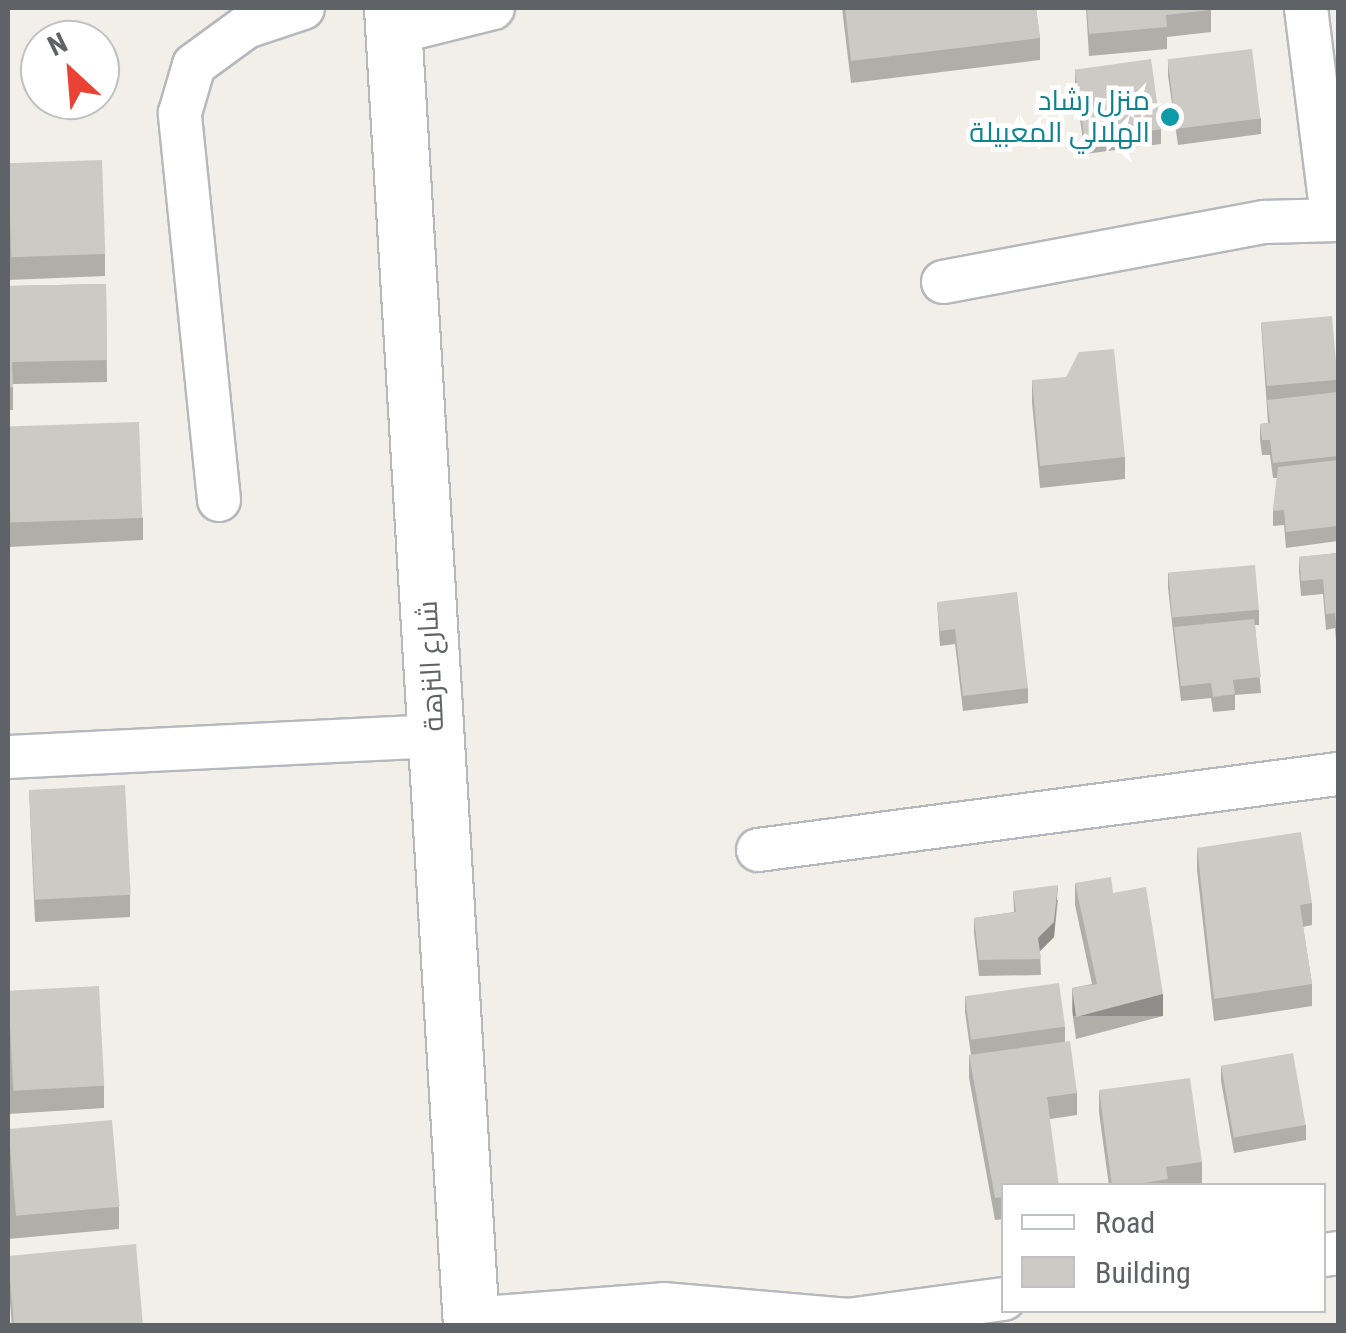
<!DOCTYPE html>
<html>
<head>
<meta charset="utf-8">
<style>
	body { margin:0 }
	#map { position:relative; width:1346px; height:1333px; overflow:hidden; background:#f1efe8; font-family:"Roboto Condensed",Cairo,sans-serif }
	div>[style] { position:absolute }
	.roads { filter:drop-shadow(2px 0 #b5b8bc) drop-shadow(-2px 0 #b5b8bc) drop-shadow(0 2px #b5b8bc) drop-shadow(0 -2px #b5b8bc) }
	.minor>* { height:42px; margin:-21px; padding:0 21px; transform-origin:21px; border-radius:21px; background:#fff }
	.secondary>* { height:55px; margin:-27.5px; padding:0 27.5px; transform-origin:27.5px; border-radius:27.5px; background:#fff }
	.wall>* { inset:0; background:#afaea9 }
	.shaded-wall>* { inset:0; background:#8f8d8a; transform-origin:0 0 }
	.building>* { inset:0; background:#cccac5; transform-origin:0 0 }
	.dots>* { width:28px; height:28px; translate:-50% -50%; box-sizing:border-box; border:5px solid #fff; border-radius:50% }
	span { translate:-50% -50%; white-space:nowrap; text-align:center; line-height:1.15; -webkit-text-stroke:9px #fff; paint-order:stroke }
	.culture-label { font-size:28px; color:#0d838f }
	.right { translate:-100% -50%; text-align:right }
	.street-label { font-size:28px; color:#5f6368 }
	.frame { position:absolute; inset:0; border:10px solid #5f6368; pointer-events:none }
	.legend { position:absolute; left:1001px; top:1183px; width:325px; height:130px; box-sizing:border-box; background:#fff; border:2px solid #bfc1c3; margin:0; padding:12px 18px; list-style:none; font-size:30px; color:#5f6368 }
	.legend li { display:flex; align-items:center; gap:20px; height:50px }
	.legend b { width:50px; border:2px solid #bfc1c3 }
	.north { position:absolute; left:20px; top:20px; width:100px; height:100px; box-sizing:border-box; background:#fff; border:2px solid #bfc1c3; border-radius:50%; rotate:334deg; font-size:28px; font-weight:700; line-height:40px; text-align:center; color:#5f6368 }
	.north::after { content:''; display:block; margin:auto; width:35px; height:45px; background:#ea4335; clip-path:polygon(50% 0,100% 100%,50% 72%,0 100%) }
</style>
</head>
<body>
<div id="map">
	<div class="roads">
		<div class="minor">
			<div style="left:1306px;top:8px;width:212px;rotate:82.9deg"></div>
			<div style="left:393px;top:33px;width:103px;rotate:-14deg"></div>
			<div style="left:943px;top:282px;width:327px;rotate:-10.6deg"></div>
			<div style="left:1264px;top:222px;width:74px;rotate:-1.5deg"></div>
			<div style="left:219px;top:500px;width:389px;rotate:-95.8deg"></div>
			<div style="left:180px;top:113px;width:50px;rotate:-73.7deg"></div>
			<div style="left:194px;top:65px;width:64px;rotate:-36.2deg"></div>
			<div style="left:246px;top:27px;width:60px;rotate:-18.4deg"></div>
			<div style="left:8px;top:757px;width:428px;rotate:-2.8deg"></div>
			<div style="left:758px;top:850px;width:585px;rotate:-7.47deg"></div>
			<div style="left:1324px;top:1255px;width:14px;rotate:-8deg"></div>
			<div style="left:470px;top:1319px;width:194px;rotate:-4.4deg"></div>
			<div style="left:663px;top:1304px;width:186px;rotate:4.9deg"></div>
			<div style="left:848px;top:1320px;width:157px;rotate:-7.7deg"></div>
		</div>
		<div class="secondary">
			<div style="left:392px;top:8px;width:1320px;rotate:86.57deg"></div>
		</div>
	</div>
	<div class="wall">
		<div style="clip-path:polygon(842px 8px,1036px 8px,1040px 38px,1040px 60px,851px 83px)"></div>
		<div style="clip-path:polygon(1086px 8px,1211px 8px,1211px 32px,1167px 37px,1167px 49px,1089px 56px)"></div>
		<div style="clip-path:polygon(1168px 61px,1261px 118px,1261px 134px,1178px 145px,1168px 76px)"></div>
		<div style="clip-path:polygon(1075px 69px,1161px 129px,1161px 144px,1085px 154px,1075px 84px)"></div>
		<div style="clip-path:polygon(8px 168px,105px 254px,105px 276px,8px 280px)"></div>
		<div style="clip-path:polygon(106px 284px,107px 382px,13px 384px,13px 410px,8px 410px,8px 286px)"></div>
		<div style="clip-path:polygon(1261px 323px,1338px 380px,1338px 541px,1286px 548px,1284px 525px,1273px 526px,1273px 511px,1277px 478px,1273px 478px,1270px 455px,1262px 455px,1260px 439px,1260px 424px,1268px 423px)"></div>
		<div style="clip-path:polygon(1032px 380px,1125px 457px,1125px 479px,1040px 488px,1032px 402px)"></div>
		<div style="clip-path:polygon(8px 434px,143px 518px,143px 540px,8px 547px)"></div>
		<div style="clip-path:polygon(1338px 553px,1338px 663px,1335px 628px,1326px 630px,1323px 594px,1301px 596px,1299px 572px,1299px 557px)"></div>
		<div style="clip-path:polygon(1168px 573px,1259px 610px,1259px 625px,1255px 625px,1261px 693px,1235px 695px,1235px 710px,1213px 712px,1211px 698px,1181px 701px,1168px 588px)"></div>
		<div style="clip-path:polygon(937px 602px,1028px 688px,1028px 703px,963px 711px,955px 644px,940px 646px)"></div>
		<div style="clip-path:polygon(29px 790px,130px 895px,130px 917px,35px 922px)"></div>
		<div style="clip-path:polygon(1197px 848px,1312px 903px,1312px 925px,1303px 927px,1312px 984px,1312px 1006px,1214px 1021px,1197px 870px)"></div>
		<div style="clip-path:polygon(1075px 883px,1113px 893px,1163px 1016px,1076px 1039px,1072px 1010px,1072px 988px,1092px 984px,1075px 905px)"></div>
		<div style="clip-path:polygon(1013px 891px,1058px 900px,1054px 937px,1040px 951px,1041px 975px,979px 976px,974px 933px,974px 918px,1014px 912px)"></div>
		<div style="clip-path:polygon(8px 991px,104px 1086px,104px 1108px,8px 1114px)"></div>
		<div style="clip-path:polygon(965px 997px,1065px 1027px,1065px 1042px,1077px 1093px,1077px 1115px,1050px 1119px,1004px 1186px,1004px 1219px,995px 1220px,969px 1078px,969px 1055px,971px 1055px,965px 1012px)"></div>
		<div style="clip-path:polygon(1221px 1066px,1306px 1125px,1306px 1140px,1234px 1153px,1221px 1081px)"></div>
		<div style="clip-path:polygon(1099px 1090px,1202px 1162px,1202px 1184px,1192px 1186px,1109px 1186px,1099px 1112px)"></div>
		<div style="clip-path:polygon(8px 1130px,119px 1207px,119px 1229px,8px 1239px)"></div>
		<div style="clip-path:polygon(8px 1256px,143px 1326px,12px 1326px,8px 1278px)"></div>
	</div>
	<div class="shaded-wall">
		<div style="clip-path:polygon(1058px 885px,1054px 937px,1038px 953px,1038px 938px)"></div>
		<div style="left:1163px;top:994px;width:22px;height:90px;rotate:90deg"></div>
	</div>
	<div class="building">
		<div style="clip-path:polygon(845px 8px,1036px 8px,1040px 38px,851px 61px)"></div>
		<div style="clip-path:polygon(1087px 8px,1211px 8px,1211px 10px,1166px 15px,1167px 27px,1089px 34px)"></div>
		<div style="left:1252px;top:49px;width:70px;height:85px;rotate:83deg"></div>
		<div style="left:1151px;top:59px;width:71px;height:77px;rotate:82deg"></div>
		<div style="left:102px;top:160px;width:94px;height:94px;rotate:88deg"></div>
		<div style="clip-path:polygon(106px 284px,107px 360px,12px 362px,13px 387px,8px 388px,8px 286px)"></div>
		<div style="left:1332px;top:316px;width:64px;height:71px;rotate:85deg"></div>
		<div style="clip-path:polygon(1114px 349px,1125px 457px,1040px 466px,1032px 380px,1066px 377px,1079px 352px)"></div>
		<div style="clip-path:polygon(1338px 392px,1338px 456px,1273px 463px,1270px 440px,1262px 440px,1260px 424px,1270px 423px,1267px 400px)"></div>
		<div style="left:139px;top:422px;width:96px;height:132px;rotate:88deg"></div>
		<div style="clip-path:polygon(1338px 460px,1338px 526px,1286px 532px,1284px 510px,1273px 511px,1278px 467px)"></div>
		<div style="clip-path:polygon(1338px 553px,1338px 648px,1335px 613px,1326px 614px,1323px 579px,1301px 581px,1299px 557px)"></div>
		<div style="left:1255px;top:565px;width:45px;height:87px;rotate:85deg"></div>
		<div style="clip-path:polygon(1017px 592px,1028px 688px,963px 696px,955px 629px,940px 631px,937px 602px)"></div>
		<div style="clip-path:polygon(1254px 619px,1261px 677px,1233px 680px,1235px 694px,1213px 697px,1211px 683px,1181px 686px,1174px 627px)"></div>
		<div style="left:125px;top:785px;width:110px;height:96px;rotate:87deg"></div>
		<div style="clip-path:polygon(1301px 832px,1312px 903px,1300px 905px,1312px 984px,1214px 999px,1197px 848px)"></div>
		<div style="clip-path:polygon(1111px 877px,1113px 893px,1146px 887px,1163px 994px,1076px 1017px,1072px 988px,1097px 984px,1075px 883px)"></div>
		<div style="clip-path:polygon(1058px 885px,1054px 922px,1038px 938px,1041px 959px,979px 960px,974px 918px,1016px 912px,1013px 891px)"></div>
		<div style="left:1059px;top:983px;width:44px;height:95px;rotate:82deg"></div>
		<div style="left:99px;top:986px;width:100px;height:91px;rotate:87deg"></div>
		<div style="clip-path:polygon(1070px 1041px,1077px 1093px,1047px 1097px,1059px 1186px,1004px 1186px,1004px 1197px,995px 1198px,969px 1055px)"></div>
		<div style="left:1293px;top:1053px;width:73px;height:73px;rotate:80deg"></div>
		<div style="clip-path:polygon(1190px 1078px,1202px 1162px,1166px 1167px,1168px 1179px,1125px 1186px,1112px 1186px,1099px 1090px)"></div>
		<div style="left:112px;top:1120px;width:87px;height:104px;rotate:85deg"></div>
		<div style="clip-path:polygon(136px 1244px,143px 1326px,14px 1326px,8px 1256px)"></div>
	</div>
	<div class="dots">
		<div style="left:1170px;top:117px;background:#0f9aa8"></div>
	</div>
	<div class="culture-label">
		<span class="right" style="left:1150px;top:117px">منزل رشاد<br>الهلالي المعبيلة</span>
	</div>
	<div class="street-label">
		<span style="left:431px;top:666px;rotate:-93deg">شارع النزهة</span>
	</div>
	<div class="frame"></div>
	<ul class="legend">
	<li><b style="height:12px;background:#fff"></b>Road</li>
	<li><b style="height:28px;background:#cccac5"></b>Building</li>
	</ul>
	<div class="north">N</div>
</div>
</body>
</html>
